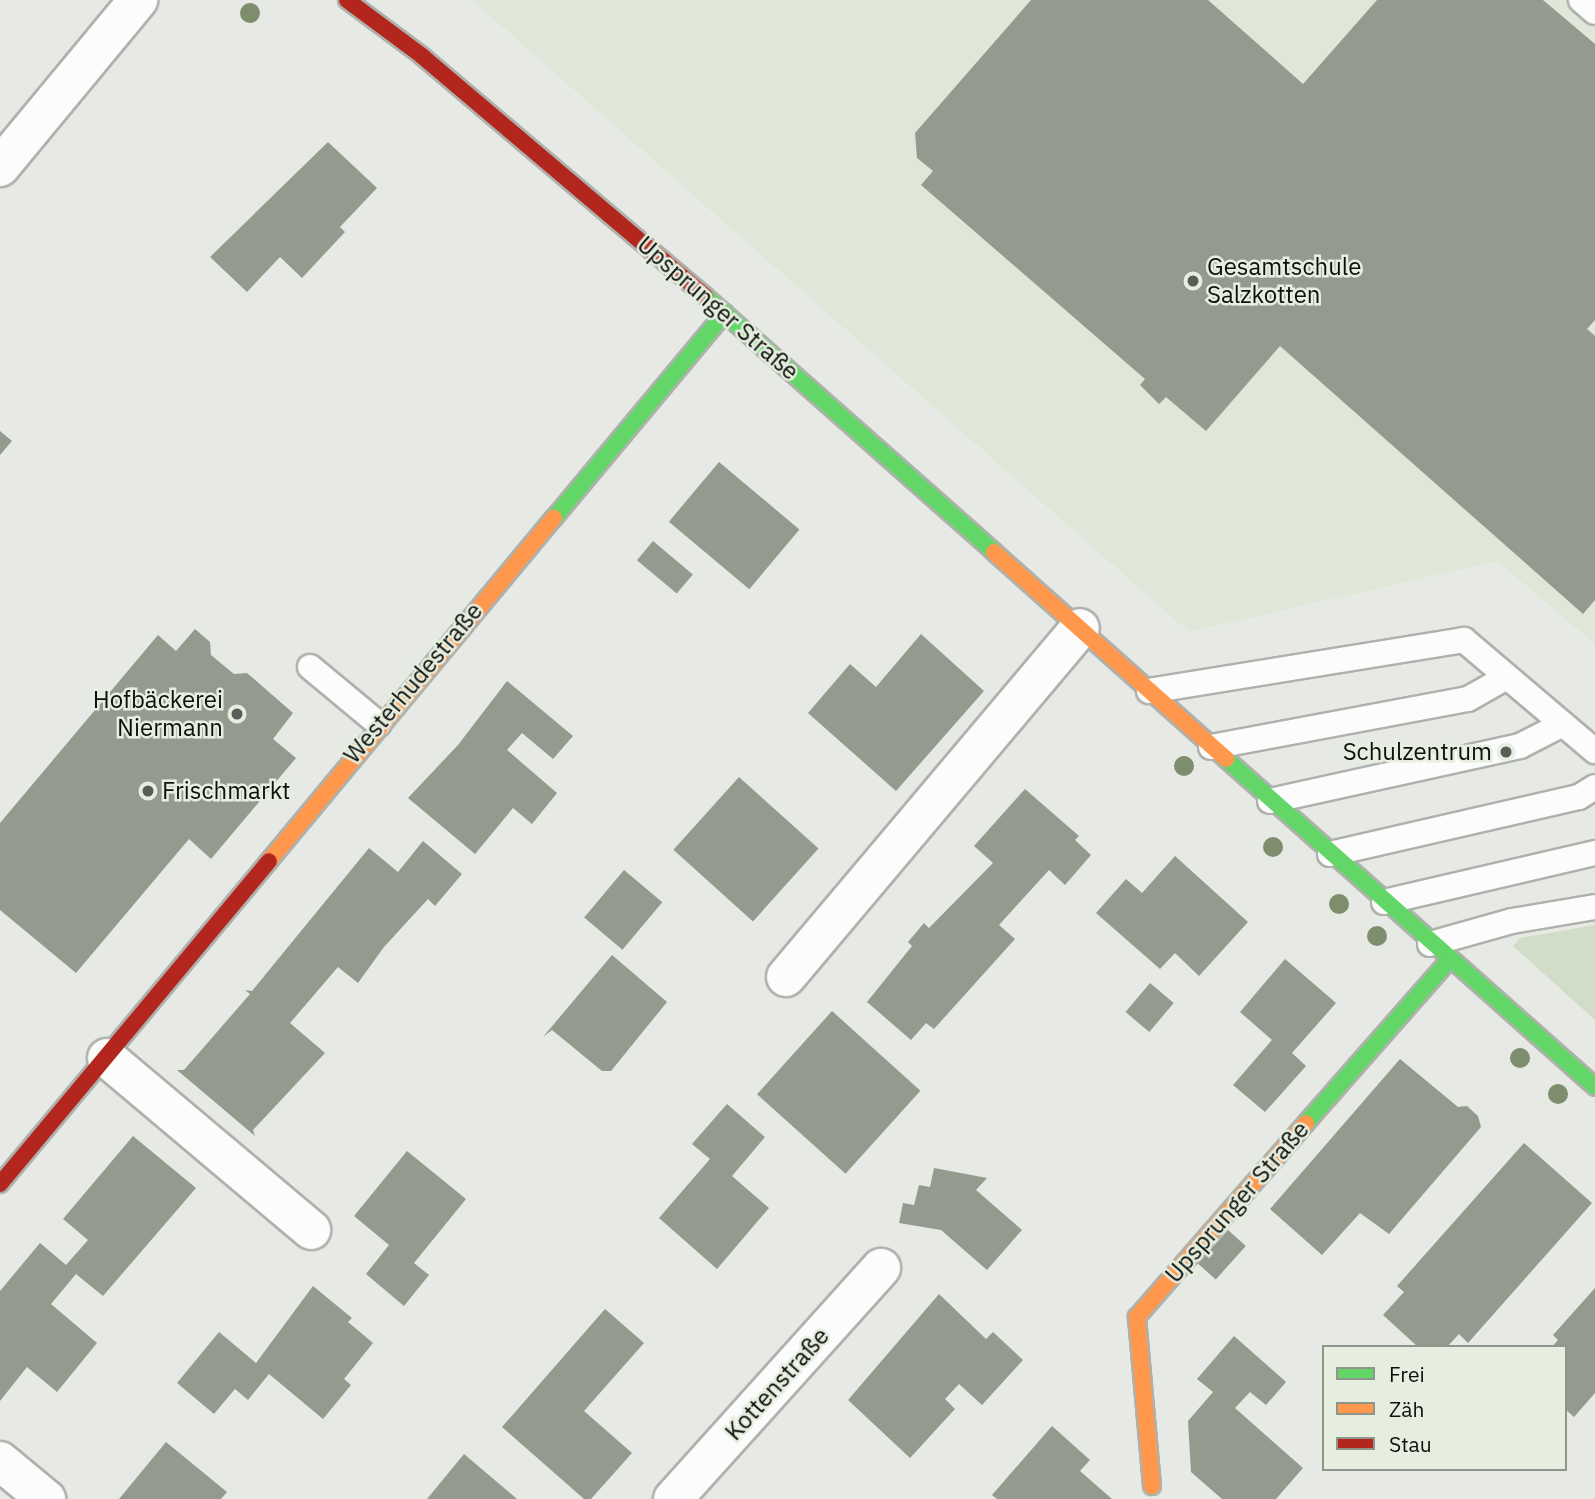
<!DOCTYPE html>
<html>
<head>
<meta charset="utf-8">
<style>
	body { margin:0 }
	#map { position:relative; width:1595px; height:1499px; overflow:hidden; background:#e7eae4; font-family:"IBM Plex Sans",sans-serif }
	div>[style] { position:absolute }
	.built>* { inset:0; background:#dfe7d8 }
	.green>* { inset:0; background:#d2ddc7 }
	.building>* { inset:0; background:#949a8e; transform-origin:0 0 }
	.roads { filter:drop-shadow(2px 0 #aeb1ac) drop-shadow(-2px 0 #aeb1ac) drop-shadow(0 2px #aeb1ac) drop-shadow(0 -2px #aeb1ac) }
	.lane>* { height:24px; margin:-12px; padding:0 12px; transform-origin:12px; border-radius:12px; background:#fbfcfb }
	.street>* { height:38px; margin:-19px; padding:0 19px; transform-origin:19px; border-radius:19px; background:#fbfcfb }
	.fast>* { height:16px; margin:-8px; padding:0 8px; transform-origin:8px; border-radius:8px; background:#63d668 }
	.slow>* { height:16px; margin:-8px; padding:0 8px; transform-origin:8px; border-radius:8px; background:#ff974d }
	.jam>* { height:16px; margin:-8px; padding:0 8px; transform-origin:8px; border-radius:8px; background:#b3261e }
	.trees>* { width:20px; height:20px; margin:-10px; border-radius:50%; background:#7e8d6c }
	.dots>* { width:19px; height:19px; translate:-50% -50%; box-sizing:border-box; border:4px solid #e6eee0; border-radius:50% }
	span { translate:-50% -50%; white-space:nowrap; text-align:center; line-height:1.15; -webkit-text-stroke:5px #e6eee0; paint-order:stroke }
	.poi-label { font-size:24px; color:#0d100b }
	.left { translate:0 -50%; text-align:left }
	.right { translate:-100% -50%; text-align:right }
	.street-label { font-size:24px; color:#0d100b }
	.legend { position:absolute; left:1322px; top:1345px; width:245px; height:126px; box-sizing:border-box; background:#e6eee0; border:2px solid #8f958b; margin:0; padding:9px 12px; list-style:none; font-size:21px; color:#0d100b }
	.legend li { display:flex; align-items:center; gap:14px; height:35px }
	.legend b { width:35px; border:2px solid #8f958b }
</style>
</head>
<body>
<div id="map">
	<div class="built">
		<div style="clip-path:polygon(472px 0,1595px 0,1595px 644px,1497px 561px,1189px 632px)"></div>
	</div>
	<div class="green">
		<div style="clip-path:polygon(1595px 925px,1595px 1020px,1513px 946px,1520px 938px)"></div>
	</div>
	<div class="building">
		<div style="clip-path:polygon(1031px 0,1208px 0,1303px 84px,1377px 0,1543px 0,1595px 44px,1595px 320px,1587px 329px,1595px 336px,1595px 600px,1583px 614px,1280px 346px,1206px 431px,1166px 397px,1159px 404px,1140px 385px,1145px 379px,921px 185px,933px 171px,917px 158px,915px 133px)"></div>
		<div style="clip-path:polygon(328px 142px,377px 188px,340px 227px,345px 232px,302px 278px,280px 257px,247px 292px,210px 257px)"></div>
		<div style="clip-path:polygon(0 431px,12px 441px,0 455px)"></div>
		<div style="left:719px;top:462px;width:105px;height:78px;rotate:40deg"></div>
		<div style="left:653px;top:541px;width:52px;height:25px;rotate:40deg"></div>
		<div style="clip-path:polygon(195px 629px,210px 642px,211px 655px,223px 665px,234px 674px,247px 673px,293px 713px,273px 739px,296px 758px,211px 859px,189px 839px,76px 973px,0 910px,0 823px,158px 635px,176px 651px)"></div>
		<div style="clip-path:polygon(921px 634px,984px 691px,896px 791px,808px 713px,850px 664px,876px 687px)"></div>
		<div style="clip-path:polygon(507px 681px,573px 736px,553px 759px,522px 733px,507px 750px,557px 793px,532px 824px,513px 808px,475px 854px,408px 798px,458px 745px)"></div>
		<div style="left:739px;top:777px;width:107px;height:98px;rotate:42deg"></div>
		<div style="clip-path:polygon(1025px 789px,1079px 836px,1075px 840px,1091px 855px,1065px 885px,1049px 870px,999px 925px,1015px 939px,934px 1029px,926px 1023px,911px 1040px,867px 1002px,912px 946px,908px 942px,924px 923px,929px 928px,993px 863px,974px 846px)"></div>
		<div style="clip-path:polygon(423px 841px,462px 874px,435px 906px,428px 899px,384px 947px,358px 983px,338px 967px,290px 1023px,325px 1053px,253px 1130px,255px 1136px,177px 1070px,184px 1070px,250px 994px,245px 990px,252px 991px,369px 848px,398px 872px)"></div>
		<div style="clip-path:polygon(1175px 856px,1248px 922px,1199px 976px,1175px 953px,1160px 969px,1096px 913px,1126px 879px,1142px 893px)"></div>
		<div style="left:624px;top:870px;width:50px;height:62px;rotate:40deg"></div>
		<div style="clip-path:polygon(612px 955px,667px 1002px,611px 1071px,602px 1071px,552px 1030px,543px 1037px)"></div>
		<div style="clip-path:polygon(1285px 959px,1336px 1003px,1292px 1053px,1306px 1066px,1265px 1112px,1233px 1085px,1272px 1040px,1240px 1012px)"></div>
		<div style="left:1150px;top:983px;width:31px;height:38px;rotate:40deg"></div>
		<div style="left:832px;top:1011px;width:119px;height:112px;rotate:42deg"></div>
		<div style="clip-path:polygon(1400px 1059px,1458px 1107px,1467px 1106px,1478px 1116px,1481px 1127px,1389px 1234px,1360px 1213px,1322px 1255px,1270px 1209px)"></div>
		<div style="clip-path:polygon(727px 1104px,765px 1137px,732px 1176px,769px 1208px,717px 1269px,659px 1218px,710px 1159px,692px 1144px)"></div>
		<div style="clip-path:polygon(133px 1136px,196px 1188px,103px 1296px,76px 1274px,51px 1304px,97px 1343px,57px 1392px,27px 1367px,0 1401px,0 1291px,40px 1243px,66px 1265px,88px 1240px,63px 1219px)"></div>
		<div style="clip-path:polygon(1524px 1143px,1592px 1203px,1468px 1343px,1459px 1334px,1447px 1347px,1418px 1347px,1383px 1315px,1404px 1292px,1397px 1286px)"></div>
		<div style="clip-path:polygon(407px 1151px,466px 1199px,414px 1263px,429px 1275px,404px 1306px,366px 1274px,389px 1245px,354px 1216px)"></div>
		<div style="clip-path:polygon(934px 1168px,987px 1178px,976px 1190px,1022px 1230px,987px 1270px,941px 1230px,899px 1223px,903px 1203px,914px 1205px,919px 1185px,930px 1187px)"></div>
		<div style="left:1228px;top:1230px;width:24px;height:45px;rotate:42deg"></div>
		<div style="clip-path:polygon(313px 1286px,352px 1318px,348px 1322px,373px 1343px,344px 1379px,351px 1385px,323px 1419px,269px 1374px,248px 1400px,235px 1389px,214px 1414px,177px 1383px,219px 1332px,256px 1363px)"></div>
		<div style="clip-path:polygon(1595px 1288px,1595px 1393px,1574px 1417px,1565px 1409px,1565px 1347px,1552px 1347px,1558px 1340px,1553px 1335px)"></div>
		<div style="clip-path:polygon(939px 1294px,986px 1339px,993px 1332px,1023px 1360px,982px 1405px,959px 1384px,945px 1399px,955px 1409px,910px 1458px,848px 1400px)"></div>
		<div style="clip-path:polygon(605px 1309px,644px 1343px,584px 1411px,632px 1453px,591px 1499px,584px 1499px,502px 1427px)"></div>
		<div style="clip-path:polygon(1234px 1336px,1286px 1382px,1266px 1405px,1250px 1392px,1235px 1408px,1303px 1468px,1276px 1499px,1222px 1499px,1191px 1472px,1188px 1421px,1213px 1392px,1197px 1379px)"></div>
		<div style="clip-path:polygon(1052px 1426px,1090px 1460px,1080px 1471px,1112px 1499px,997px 1499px,992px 1495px)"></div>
		<div style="clip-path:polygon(166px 1442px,227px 1492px,221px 1499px,119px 1499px)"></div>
		<div style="clip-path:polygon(464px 1454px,517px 1499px,427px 1499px)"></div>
	</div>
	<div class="roads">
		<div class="lane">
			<div style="left:1581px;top:0;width:18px;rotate:41deg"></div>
			<div style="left:310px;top:667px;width:89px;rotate:39.6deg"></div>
			<div style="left:1149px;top:691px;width:319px;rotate:-9.2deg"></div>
			<div style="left:1464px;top:640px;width:172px;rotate:40.3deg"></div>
			<div style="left:1211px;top:747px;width:261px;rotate:-10.6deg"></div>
			<div style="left:1468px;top:699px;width:45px;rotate:-29.4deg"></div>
			<div style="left:1270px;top:801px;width:256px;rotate:-12.4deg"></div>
			<div style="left:1520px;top:746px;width:48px;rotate:-27.1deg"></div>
			<div style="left:1330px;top:854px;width:255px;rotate:-12.9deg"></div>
			<div style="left:1579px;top:797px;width:19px;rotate:-32deg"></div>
			<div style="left:1384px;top:902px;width:217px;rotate:-13.1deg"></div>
			<div style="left:1430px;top:944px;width:85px;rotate:-15.7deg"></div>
			<div style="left:1512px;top:921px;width:84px;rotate:-9.6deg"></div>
		</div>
		<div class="street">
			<div style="left:0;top:167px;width:217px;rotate:-50.4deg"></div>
			<div style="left:786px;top:977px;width:456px;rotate:-49.9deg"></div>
			<div style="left:107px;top:1058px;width:267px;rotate:40.1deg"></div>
			<div style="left:0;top:1461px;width:60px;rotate:39.6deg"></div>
			<div style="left:673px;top:1499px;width:311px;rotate:-48deg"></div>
		</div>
		<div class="fast">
			<div style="left:705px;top:296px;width:386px;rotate:41.5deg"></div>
			<div style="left:554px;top:518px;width:267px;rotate:-50.2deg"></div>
			<div style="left:1226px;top:759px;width:494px;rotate:41.6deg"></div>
			<div style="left:1306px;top:1123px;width:217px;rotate:-48.7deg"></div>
		</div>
		<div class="slow">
			<div style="left:994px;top:552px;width:311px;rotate:41.7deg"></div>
			<div style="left:269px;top:861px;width:446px;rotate:-50.3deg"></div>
			<div style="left:1152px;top:1486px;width:170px;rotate:-95.1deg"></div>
			<div style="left:1137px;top:1317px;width:257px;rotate:-48.9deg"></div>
		</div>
		<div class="jam">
			<div style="left:347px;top:0;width:94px;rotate:36.7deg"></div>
			<div style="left:422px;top:56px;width:371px;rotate:40.3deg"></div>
			<div style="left:0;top:1184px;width:420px;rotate:-50.2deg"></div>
		</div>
	</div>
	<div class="trees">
		<div style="left:250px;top:13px"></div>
		<div style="left:1184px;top:766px"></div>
		<div style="left:1273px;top:847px"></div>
		<div style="left:1339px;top:904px"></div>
		<div style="left:1377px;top:936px"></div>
		<div style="left:1520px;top:1058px"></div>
		<div style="left:1558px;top:1094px"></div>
	</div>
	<div class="dots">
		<div style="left:1193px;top:281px;background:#595c57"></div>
		<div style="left:237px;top:714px;background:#595c57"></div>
		<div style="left:1506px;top:752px;background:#595c57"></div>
		<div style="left:148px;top:791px;background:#595c57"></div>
	</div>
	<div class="poi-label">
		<span class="left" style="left:1207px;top:281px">Gesamtschule<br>Salzkotten</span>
		<span class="right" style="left:223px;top:714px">Hofbäckerei<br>Niermann</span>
		<span class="right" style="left:1492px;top:752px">Schulzentrum</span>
		<span class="left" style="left:162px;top:791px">Frischmarkt</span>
	</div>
	<div class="street-label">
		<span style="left:718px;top:308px;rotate:41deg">Upsprunger Straße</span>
		<span style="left:413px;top:683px;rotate:-50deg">Westerhudestraße</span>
		<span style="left:1237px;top:1202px;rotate:-49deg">Upsprunger Straße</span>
		<span style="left:777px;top:1384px;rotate:-48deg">Kottenstraße</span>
	</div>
	<ul class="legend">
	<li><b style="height:9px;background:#63d668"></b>Frei</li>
	<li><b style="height:9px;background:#ff974d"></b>Zäh</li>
	<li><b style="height:9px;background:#b3261e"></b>Stau</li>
	</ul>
</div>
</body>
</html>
